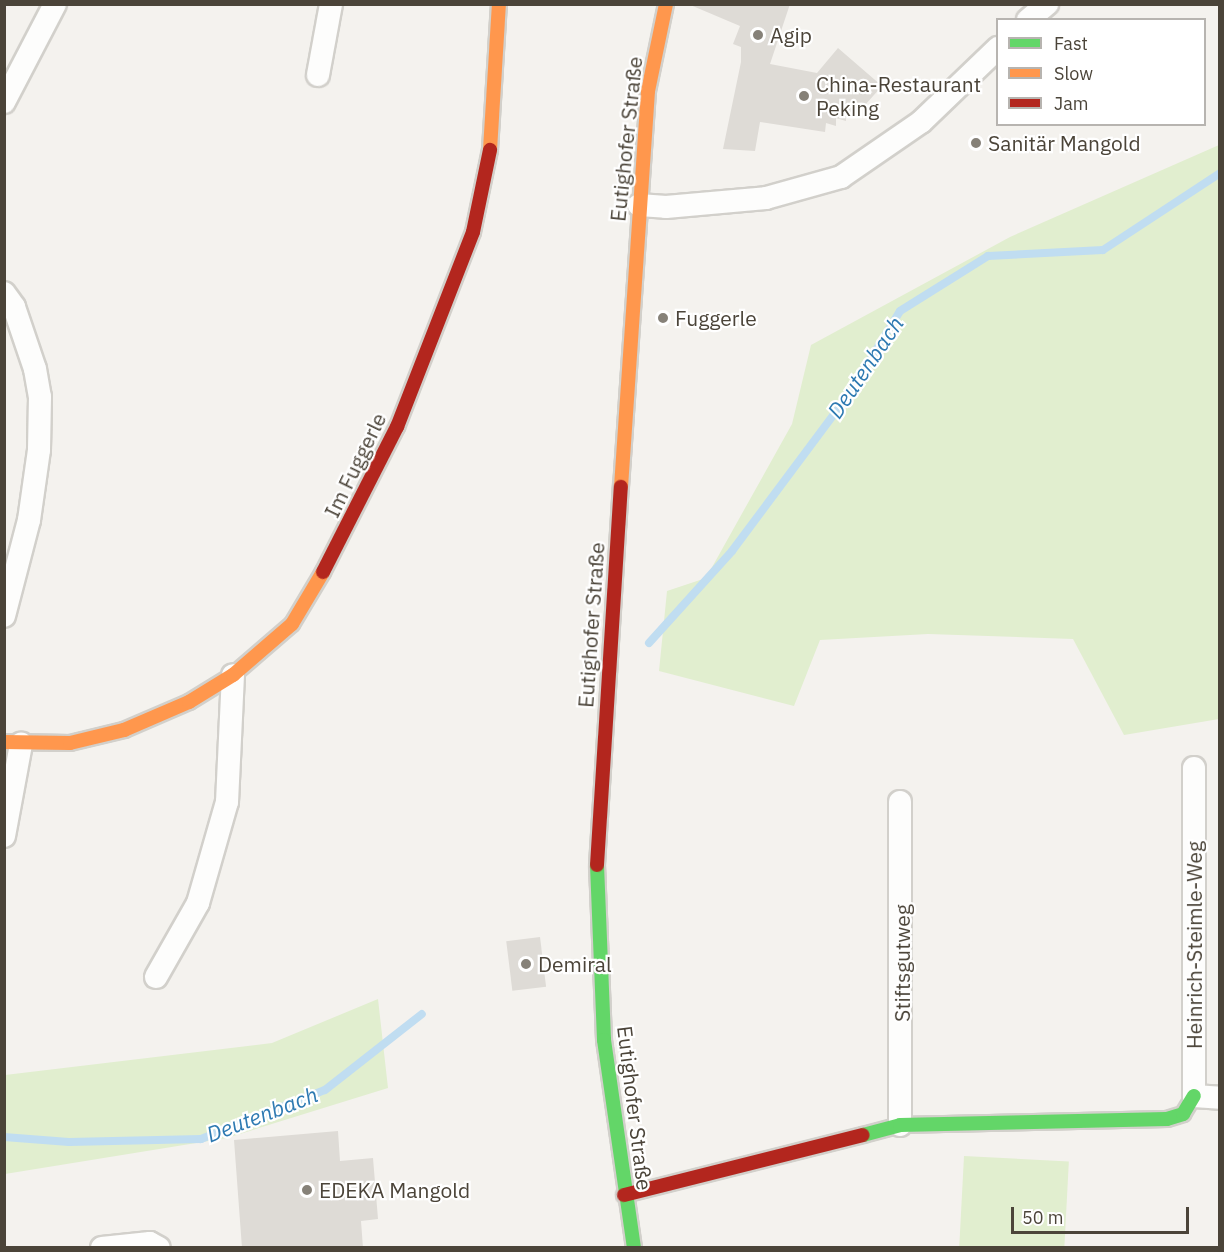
<!DOCTYPE html>
<html>
<head>
<meta charset="utf-8">
<style>
	body { margin:0 }
	#map { position:relative; width:1224px; height:1252px; overflow:hidden; background:#f4f2ee; font-family:"IBM Plex Sans",sans-serif }
	div>[style] { position:absolute }
	.green>* { inset:0; background:#e1eecf; transform-origin:0 0 }
	.stream>* { height:8px; margin:-4px; padding:0 4px; transform-origin:4px; border-radius:4px; background:#c0ddf1 }
	.building>* { inset:0; background:#dedbd6; transform-origin:0 0 }
	.roads { filter:drop-shadow(2px 0 #d2d0cb) drop-shadow(-2px 0 #d2d0cb) drop-shadow(0 2px #d2d0cb) drop-shadow(0 -2px #d2d0cb) }
	.street>* { height:22px; margin:-11px; padding:0 11px; transform-origin:11px; border-radius:11px; background:#fdfdfc }
	.fast>* { height:14px; margin:-7px; padding:0 7px; transform-origin:7px; border-radius:7px; background:#63d668 }
	.slow>* { height:14px; margin:-7px; padding:0 7px; transform-origin:7px; border-radius:7px; background:#ff974d }
	.jam>* { height:14px; margin:-7px; padding:0 7px; transform-origin:7px; border-radius:7px; background:#b3261e }
	.dots>* { width:16px; height:16px; translate:-50% -50%; box-sizing:border-box; border:3px solid #fff; border-radius:50% }
	span { translate:-50% -50%; white-space:nowrap; text-align:center; line-height:1.15; -webkit-text-stroke:4.5px #fff; paint-order:stroke }
	.poi-label { font-size:21px; color:#4b4439 }
	.left { translate:0 -50%; text-align:left }
	.street-label { font-size:21px; color:#4b4439 }
	.water-label { font-size:22px; color:#2e7ab2; font-style:italic }
	.frame { position:absolute; inset:0; border:6px solid #4b4439; pointer-events:none }
	.legend { position:absolute; left:996px; top:18px; width:210px; height:108px; box-sizing:border-box; background:#fff; border:2px solid #b7b4b0; margin:0; padding:8px 10px; list-style:none; font-size:18px; color:#4b4439 }
	.legend li { display:flex; align-items:center; gap:12px; height:30px }
	.legend b { width:30px; border:2px solid #b7b4b0 }
	.scale { position:absolute; left:1011px; top:1207px; width:178px; height:27px; box-sizing:border-box; border:3px solid #4b4439; border-top:0; padding-left:8px; font-size:18px; line-height:21px; white-space:nowrap; color:#4b4439; -webkit-text-stroke:4px #fff; paint-order:stroke }
</style>
</head>
<body>
<div id="map">
	<div class="green">
		<div style="clip-path:polygon(1219px 145px,1219px 719px,1124px 735px,1073px 639px,928px 634px,820px 640px,794px 706px,659px 671px,667px 591px,706px 578px,792px 424px,811px 345px,1010px 237px)"></div>
		<div style="clip-path:polygon(378px 999px,388px 1088px,227px 1138px,5px 1174px,5px 1075px,272px 1043px)"></div>
		<div style="left:964px;top:1156px;width:105px;height:91px;rotate:3deg"></div>
	</div>
	<div class="stream">
		<div style="left:649px;top:643px;width:124px;rotate:-47.9deg"></div>
		<div style="left:732px;top:551px;width:196px;rotate:-53.3deg"></div>
		<div style="left:849px;top:394px;width:97px;rotate:-58.4deg"></div>
		<div style="left:900px;top:311px;width:104px;rotate:-32deg"></div>
		<div style="left:988px;top:256px;width:115px;rotate:-3deg"></div>
		<div style="left:1103px;top:250px;width:140px;rotate:-33.3deg"></div>
		<div style="left:4px;top:1137px;width:65px;rotate:4.4deg"></div>
		<div style="left:69px;top:1142px;width:132px;rotate:-1.3deg"></div>
		<div style="left:201px;top:1139px;width:133px;rotate:-21.6deg"></div>
		<div style="left:325px;top:1090px;width:123px;rotate:-38.1deg"></div>
	</div>
	<div class="building">
		<div style="clip-path:polygon(688px 4px,790px 4px,770px 64px,817px 73px,838px 48px,882px 86px,857px 114px,846px 112px,846px 121px,836px 118px,836px 126px,826px 123px,825px 132px,760px 122px,755px 151px,723px 149px,741px 62px,741px 47px,733px 44px,740px 26px)"></div>
		<div style="left:540px;top:937px;width:50px;height:34px;rotate:83deg"></div>
		<div style="clip-path:polygon(338px 1131px,340px 1161px,373px 1158px,378px 1219px,361px 1221px,363px 1248px,242px 1248px,234px 1140px)"></div>
	</div>
	<div class="roads">
		<div class="street">
			<div style="left:1028px;top:20px;width:25px;rotate:-40deg"></div>
			<div style="left:318px;top:75px;width:72px;rotate:-79.6deg"></div>
			<div style="left:4px;top:102px;width:110px;rotate:-62.5deg"></div>
			<div style="left:639px;top:205px;width:27px;rotate:4deg"></div>
			<div style="left:666px;top:207px;width:100px;rotate:-5.1deg"></div>
			<div style="left:766px;top:198px;width:78px;rotate:-15.6deg"></div>
			<div style="left:841px;top:177px;width:97px;rotate:-34.5deg"></div>
			<div style="left:921px;top:122px;width:107px;rotate:-43.9deg"></div>
			<div style="left:4px;top:293px;width:17px;rotate:54deg"></div>
			<div style="left:14px;top:307px;width:65px;rotate:71.3deg"></div>
			<div style="left:35px;top:369px;width:28px;rotate:80deg"></div>
			<div style="left:40px;top:397px;width:53px;rotate:91.1deg"></div>
			<div style="left:39px;top:450px;width:71px;rotate:98.1deg"></div>
			<div style="left:29px;top:520px;width:99px;rotate:104.6deg"></div>
			<div style="left:1194px;top:768px;width:328px;rotate:90deg"></div>
			<div style="left:1194px;top:1096px;width:26px;rotate:4deg"></div>
			<div style="left:900px;top:802px;width:323px;rotate:90deg"></div>
			<div style="left:4px;top:836px;width:94px;rotate:-79.5deg"></div>
			<div style="left:156px;top:977px;width:85px;rotate:-60.4deg"></div>
			<div style="left:198px;top:903px;width:105px;rotate:-74deg"></div>
			<div style="left:227px;top:802px;width:127px;rotate:-87.3deg"></div>
			<div style="left:102px;top:1248px;width:48px;rotate:-5.9deg"></div>
			<div style="left:150px;top:1243px;width:10px;rotate:29deg"></div>
		</div>
		<div class="fast">
			<div style="left:597px;top:865px;width:175px;rotate:87.7deg"></div>
			<div style="left:604px;top:1040px;width:210px;rotate:81.8deg"></div>
			<div style="left:863px;top:1135px;width:38px;rotate:-15deg"></div>
			<div style="left:900px;top:1125px;width:267px;rotate:-1.3deg"></div>
			<div style="left:1167px;top:1119px;width:17px;rotate:-17deg"></div>
			<div style="left:1183px;top:1114px;width:21px;rotate:-59deg"></div>
		</div>
		<div class="slow">
			<div style="left:490px;top:150px;width:146px;rotate:-86.5deg"></div>
			<div style="left:621px;top:487px;width:397px;rotate:-86.1deg"></div>
			<div style="left:648px;top:91px;width:89px;rotate:-78.3deg"></div>
			<div style="left:4px;top:742px;width:66px;rotate:0.9deg"></div>
			<div style="left:70px;top:743px;width:56px;rotate:-13.5deg"></div>
			<div style="left:124px;top:730px;width:71px;rotate:-23.3deg"></div>
			<div style="left:189px;top:702px;width:52px;rotate:-31.5deg"></div>
			<div style="left:233px;top:675px;width:78px;rotate:-40.8deg"></div>
			<div style="left:292px;top:624px;width:61px;rotate:-59.2deg"></div>
		</div>
		<div class="jam">
			<div style="left:323px;top:572px;width:163px;rotate:-63deg"></div>
			<div style="left:397px;top:427px;width:209px;rotate:-68.7deg"></div>
			<div style="left:473px;top:232px;width:84px;rotate:-78.3deg"></div>
			<div style="left:597px;top:865px;width:379px;rotate:-86.4deg"></div>
			<div style="left:624px;top:1195px;width:246px;rotate:-14.1deg"></div>
		</div>
	</div>
	<div class="dots">
		<div style="left:758px;top:35px;background:#868178"></div>
		<div style="left:804px;top:96px;background:#868178"></div>
		<div style="left:976px;top:143px;background:#868178"></div>
		<div style="left:663px;top:318px;background:#868178"></div>
		<div style="left:526px;top:964px;background:#868178"></div>
		<div style="left:307px;top:1190px;background:#868178"></div>
	</div>
	<div class="poi-label">
		<span class="left" style="left:770px;top:35px">Agip</span>
		<span class="left" style="left:816px;top:96px">China-Restaurant<br>Peking</span>
		<span class="left" style="left:988px;top:143px">Sanitär Mangold</span>
		<span class="left" style="left:675px;top:318px">Fuggerle</span>
		<span class="left" style="left:538px;top:964px">Demiral</span>
		<span class="left" style="left:319px;top:1190px">EDEKA Mangold</span>
	</div>
	<div class="street-label">
		<span style="left:626px;top:139px;rotate:-84deg">Eutighofer Straße</span>
		<span style="left:355px;top:465px;rotate:-64deg">Im Fuggerle</span>
		<span style="left:591px;top:625px;rotate:-86deg">Eutighofer Straße</span>
		<span style="left:1194px;top:945px;rotate:-90deg">Heinrich-Steimle-Weg</span>
		<span style="left:902px;top:963px;rotate:-90deg">Stiftsgutweg</span>
		<span style="left:635px;top:1108px;rotate:83deg">Eutighofer Straße</span>
	</div>
	<div class="water-label">
		<span style="left:865px;top:367px;rotate:-56deg">Deutenbach</span>
		<span style="left:262px;top:1114px;rotate:-21deg">Deutenbach</span>
	</div>
	<div class="frame"></div>
	<ul class="legend">
	<li><b style="height:8px;background:#63d668"></b>Fast</li>
	<li><b style="height:8px;background:#ff974d"></b>Slow</li>
	<li><b style="height:8px;background:#b3261e"></b>Jam</li>
	</ul>
	<div class="scale">50 m</div>
</div>
</body>
</html>
